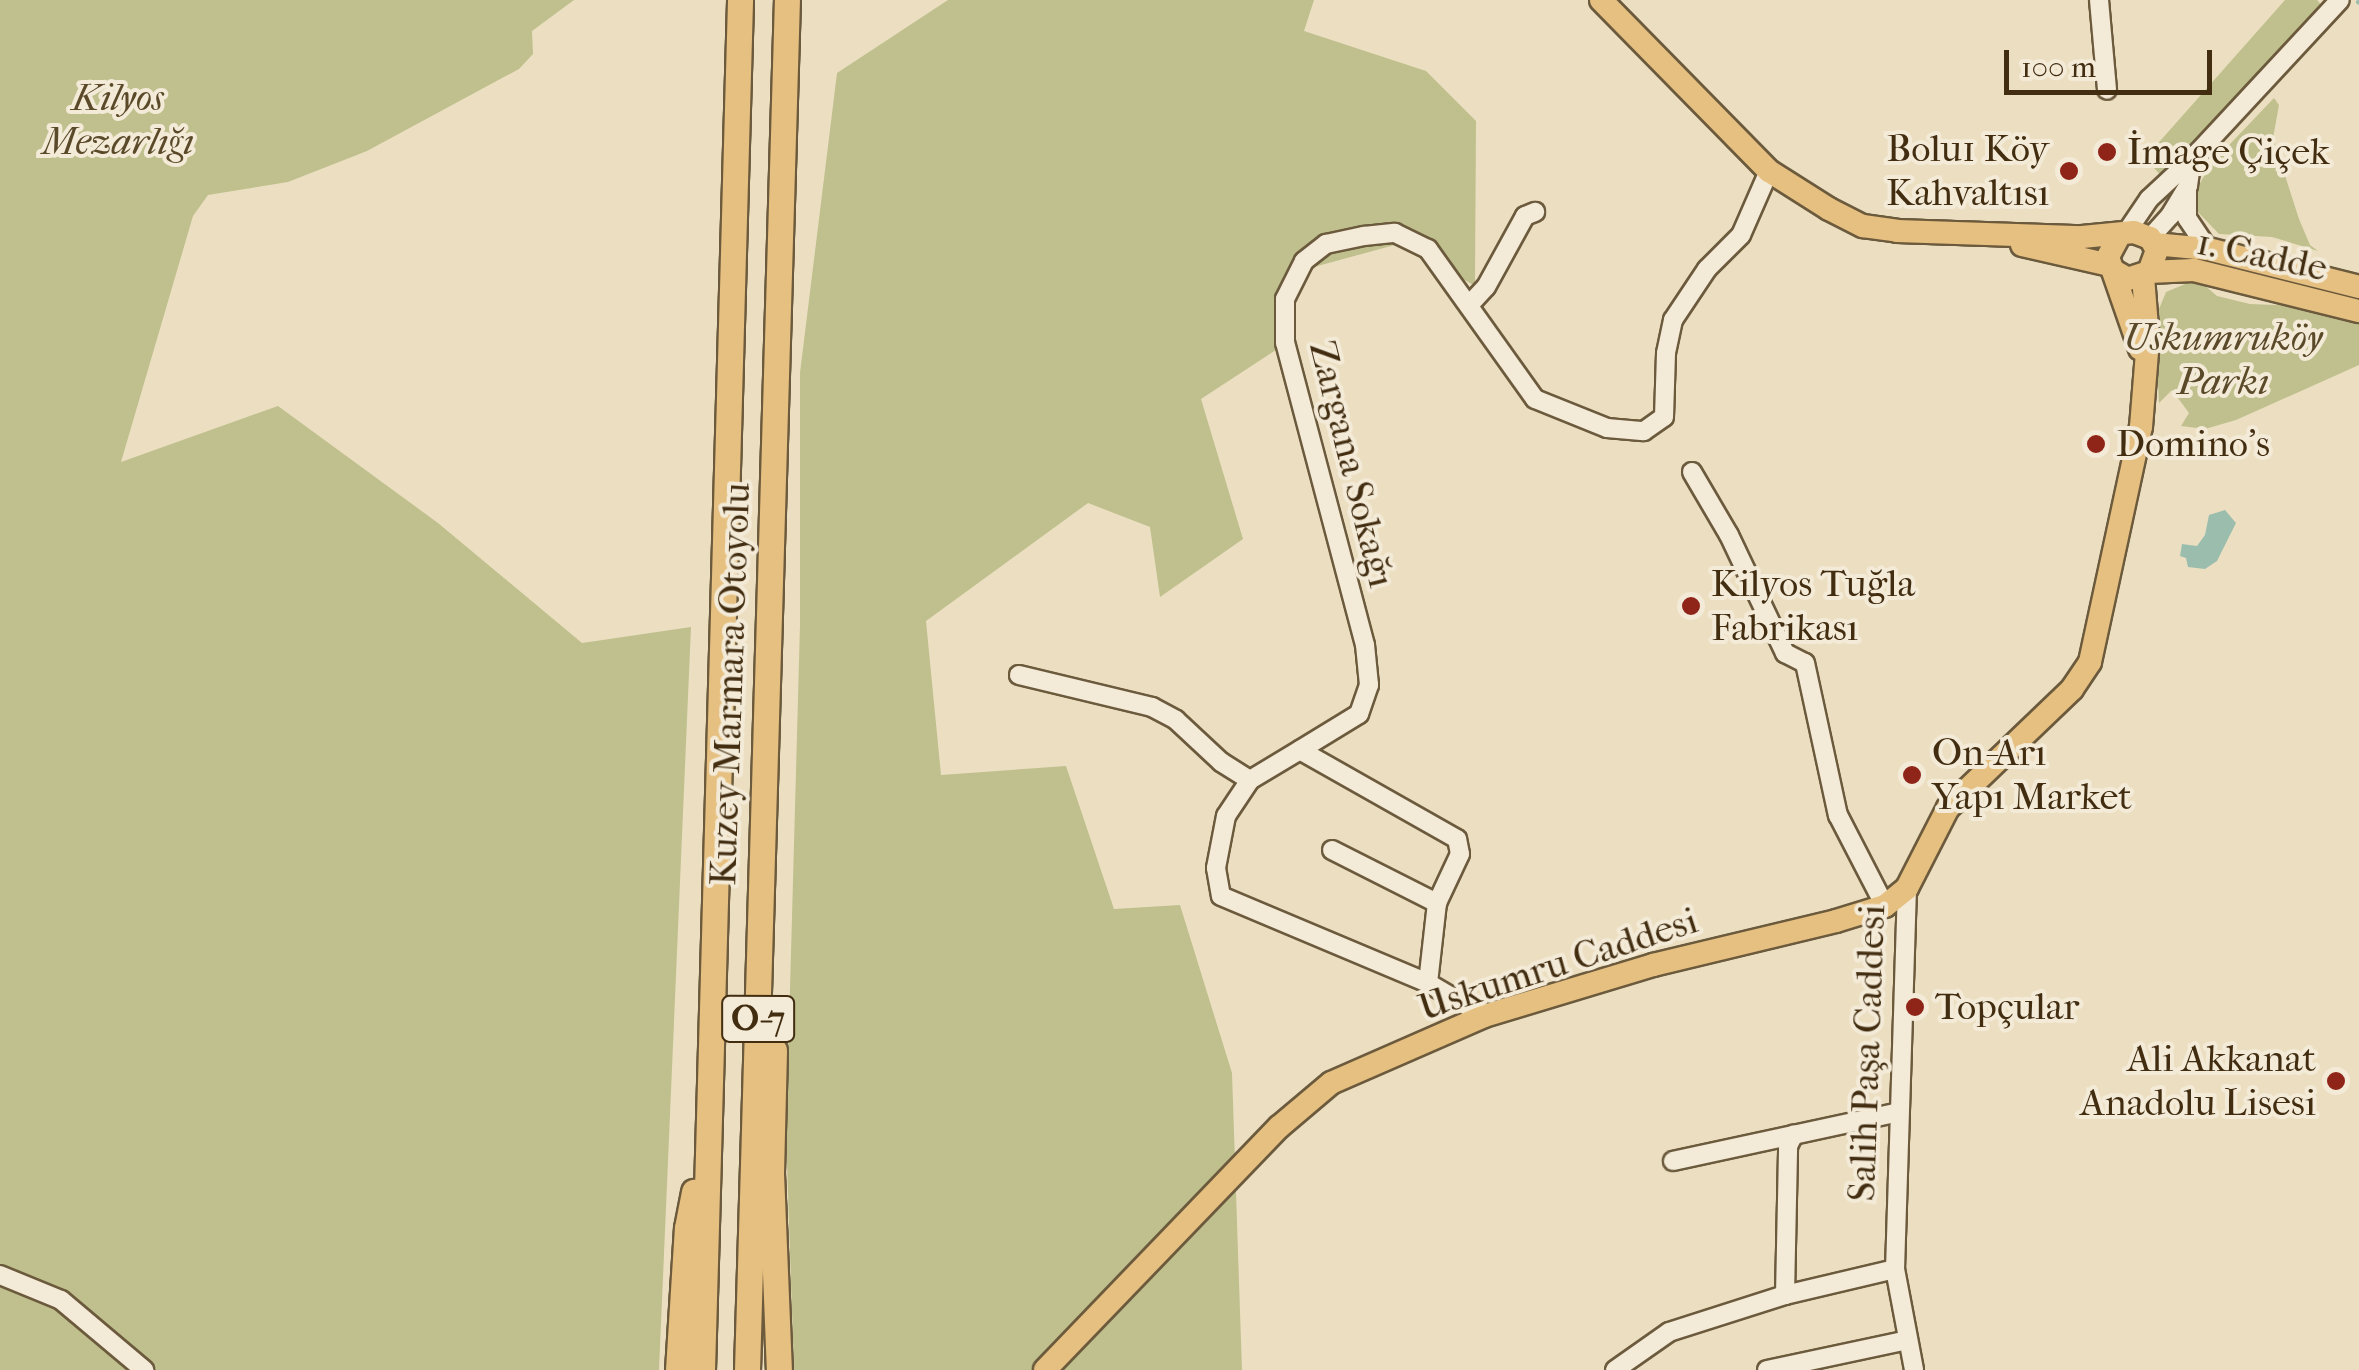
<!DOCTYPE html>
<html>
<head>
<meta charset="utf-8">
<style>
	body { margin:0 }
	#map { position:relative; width:2359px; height:1370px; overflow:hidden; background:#ecdfc1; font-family:"IM FELL French Canon",serif }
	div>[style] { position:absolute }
	.green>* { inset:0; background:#bfc08e }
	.water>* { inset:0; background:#9abdad }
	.stream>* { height:4px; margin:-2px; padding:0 2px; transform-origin:2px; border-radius:2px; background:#9abdad }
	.roads { filter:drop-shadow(2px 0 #6c5a3d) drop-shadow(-2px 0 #6c5a3d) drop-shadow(0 2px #6c5a3d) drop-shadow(0 -2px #6c5a3d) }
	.minor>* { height:18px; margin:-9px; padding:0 9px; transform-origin:9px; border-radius:9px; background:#f3ead7 }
	.major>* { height:22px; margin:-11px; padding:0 11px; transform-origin:11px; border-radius:11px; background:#e6c080 }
	.highway>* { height:25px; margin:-12.5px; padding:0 12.5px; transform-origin:12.5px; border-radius:12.5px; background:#e6c080 }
	.dots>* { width:28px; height:28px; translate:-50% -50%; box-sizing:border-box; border:5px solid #f3ead7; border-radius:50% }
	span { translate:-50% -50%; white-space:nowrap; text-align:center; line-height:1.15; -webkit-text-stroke:8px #f3ead7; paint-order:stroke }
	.shield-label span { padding:2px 8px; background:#f3ead7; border:2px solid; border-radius:8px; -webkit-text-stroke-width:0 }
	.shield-label { font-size:35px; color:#422d11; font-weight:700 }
	.park-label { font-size:38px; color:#5b4a2a; font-style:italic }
	.poi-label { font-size:38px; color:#422d11 }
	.right { translate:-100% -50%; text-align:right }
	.left { translate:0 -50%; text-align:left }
	.street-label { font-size:38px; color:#422d11 }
	.scale { position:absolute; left:2004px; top:50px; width:208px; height:45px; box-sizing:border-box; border:5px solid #422d11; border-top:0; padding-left:12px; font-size:30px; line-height:35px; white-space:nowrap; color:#422d11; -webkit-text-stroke:8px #f3ead7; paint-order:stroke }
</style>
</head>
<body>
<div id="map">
	<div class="green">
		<div style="clip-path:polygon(0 0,574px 0,532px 31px,533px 54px,519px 69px,367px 151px,288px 182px,208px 195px,193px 216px,121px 462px,278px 406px,438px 523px,582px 643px,691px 627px,659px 1370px,0 1370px)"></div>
		<div style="clip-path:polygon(948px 0,1314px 0,1304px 31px,1426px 71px,1476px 121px,1475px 286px,1402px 243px,1292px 273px,1285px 344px,1201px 399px,1243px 539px,1160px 597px,1150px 527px,1088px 503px,926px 621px,941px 775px,1066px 766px,1114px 909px,1180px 905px,1232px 1073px,1242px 1370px,794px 1370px,786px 1135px,800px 625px,800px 373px,837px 73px)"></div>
		<div style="clip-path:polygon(2285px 0,2317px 0,2325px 9px,2164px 179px,2145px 158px)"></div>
		<div style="clip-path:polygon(2274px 98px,2279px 105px,2273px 138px,2299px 219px,2310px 245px,2318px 251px,2272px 237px,2219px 234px,2196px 210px,2198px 187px,2210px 165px)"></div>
		<div style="clip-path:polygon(2190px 282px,2203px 284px,2217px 296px,2250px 304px,2298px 306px,2359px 322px,2359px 365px,2236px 420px,2205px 429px,2181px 426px,2189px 413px,2172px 390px,2159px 403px,2155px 319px,2166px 292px)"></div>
	</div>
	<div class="water">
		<div style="clip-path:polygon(2225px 510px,2236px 523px,2217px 561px,2205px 569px,2188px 567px,2186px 558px,2180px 556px,2182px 544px,2197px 546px,2205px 535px,2209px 515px)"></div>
	</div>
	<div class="stream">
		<div style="left:2358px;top:2px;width:1px;rotate:45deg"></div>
	</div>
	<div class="roads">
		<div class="minor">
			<div style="left:2099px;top:0;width:90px;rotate:84.9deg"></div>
			<div style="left:2187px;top:191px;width:27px;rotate:90deg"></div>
			<div style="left:2187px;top:218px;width:37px;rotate:56deg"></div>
			<div style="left:2126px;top:233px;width:41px;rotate:-55.9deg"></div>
			<div style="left:2149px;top:199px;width:59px;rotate:-42.9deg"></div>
			<div style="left:2192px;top:159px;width:217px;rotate:-47.1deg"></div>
			<div style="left:2150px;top:238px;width:30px;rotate:-48deg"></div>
			<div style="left:2170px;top:216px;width:35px;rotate:-59deg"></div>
			<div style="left:2188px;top:186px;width:27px;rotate:-82deg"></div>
			<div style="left:1470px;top:304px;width:23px;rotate:-47deg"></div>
			<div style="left:1486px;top:287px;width:81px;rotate:-61.2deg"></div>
			<div style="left:1525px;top:216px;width:11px;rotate:-22deg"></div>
			<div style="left:1692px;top:472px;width:73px;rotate:59.6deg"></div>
			<div style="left:1729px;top:535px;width:131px;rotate:64.6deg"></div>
			<div style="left:1785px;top:653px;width:22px;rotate:27deg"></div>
			<div style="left:1805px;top:663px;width:156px;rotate:77.8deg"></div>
			<div style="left:1838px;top:815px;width:102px;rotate:62.7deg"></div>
			<div style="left:1019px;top:675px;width:137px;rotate:13.5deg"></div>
			<div style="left:1152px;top:707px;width:27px;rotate:28deg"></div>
			<div style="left:1176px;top:720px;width:62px;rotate:43deg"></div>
			<div style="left:1221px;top:762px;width:34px;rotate:32deg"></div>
			<div style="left:1300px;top:750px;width:69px;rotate:-31.4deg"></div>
			<div style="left:1359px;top:714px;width:31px;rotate:-71deg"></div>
			<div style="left:1369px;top:685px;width:40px;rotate:-95.7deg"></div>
			<div style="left:1365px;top:645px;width:312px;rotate:-104.8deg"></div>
			<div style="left:1285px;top:343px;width:44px;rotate:-90deg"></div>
			<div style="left:1285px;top:299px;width:42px;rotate:-63.4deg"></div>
			<div style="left:1304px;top:261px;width:28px;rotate:-38deg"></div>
			<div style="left:1326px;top:244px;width:39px;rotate:-12deg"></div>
			<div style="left:1364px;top:236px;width:31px;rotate:-6deg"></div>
			<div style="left:1395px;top:233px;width:37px;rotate:26deg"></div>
			<div style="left:1428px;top:249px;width:184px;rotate:54.5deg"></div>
			<div style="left:1535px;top:399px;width:78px;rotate:21.9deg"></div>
			<div style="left:1607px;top:428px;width:37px;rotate:5deg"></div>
			<div style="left:1644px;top:431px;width:24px;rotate:-35deg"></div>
			<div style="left:1664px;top:417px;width:64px;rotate:-88.2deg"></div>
			<div style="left:1666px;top:353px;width:34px;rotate:-78deg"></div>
			<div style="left:1673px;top:320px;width:61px;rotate:-56.3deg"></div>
			<div style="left:1707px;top:269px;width:48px;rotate:-45deg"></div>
			<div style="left:1741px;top:235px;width:70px;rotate:-66.4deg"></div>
			<div style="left:1332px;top:850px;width:118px;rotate:26.8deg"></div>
			<div style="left:1907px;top:888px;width:381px;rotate:91.8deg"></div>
			<div style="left:1895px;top:1269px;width:103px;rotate:79.3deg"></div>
			<div style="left:1428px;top:983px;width:81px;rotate:-83.6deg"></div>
			<div style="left:1437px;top:903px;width:54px;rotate:-64.9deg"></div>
			<div style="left:1460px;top:854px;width:15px;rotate:-101deg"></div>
			<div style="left:1457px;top:839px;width:180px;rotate:-150.5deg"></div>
			<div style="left:1300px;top:750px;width:58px;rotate:149deg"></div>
			<div style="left:1250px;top:780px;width:43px;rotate:123.7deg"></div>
			<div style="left:1226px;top:816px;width:53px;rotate:100.9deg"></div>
			<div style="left:1216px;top:868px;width:28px;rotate:80deg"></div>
			<div style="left:1221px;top:896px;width:225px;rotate:22.8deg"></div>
			<div style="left:1428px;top:983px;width:65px;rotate:30.5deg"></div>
			<div style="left:1673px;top:1161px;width:231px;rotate:-12.2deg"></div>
			<div style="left:0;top:1275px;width:66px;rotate:22.3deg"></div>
			<div style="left:61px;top:1300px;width:109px;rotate:40.1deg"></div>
			<div style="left:1785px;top:1295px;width:149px;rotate:-88.8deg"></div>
			<div style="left:1788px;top:1146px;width:13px;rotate:-63deg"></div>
			<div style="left:1615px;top:1370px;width:66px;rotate:-35.1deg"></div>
			<div style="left:1669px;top:1332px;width:122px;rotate:-17.7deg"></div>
			<div style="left:1785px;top:1295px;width:113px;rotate:-13.3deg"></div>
			<div style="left:1767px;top:1370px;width:144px;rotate:-12deg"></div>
		</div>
		<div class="major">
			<div style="left:1601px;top:0;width:240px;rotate:45.5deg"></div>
			<div style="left:1769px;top:171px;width:71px;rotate:32.3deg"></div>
			<div style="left:1829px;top:209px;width:38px;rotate:27deg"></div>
			<div style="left:1863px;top:226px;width:34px;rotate:8deg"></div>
			<div style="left:1897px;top:231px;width:185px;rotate:1.9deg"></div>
			<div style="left:2082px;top:237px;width:52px;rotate:-5.5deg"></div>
			<div style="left:2134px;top:232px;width:17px;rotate:21deg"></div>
			<div style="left:2150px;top:238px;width:14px;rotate:60deg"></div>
			<div style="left:2157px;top:250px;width:23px;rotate:110deg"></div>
			<div style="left:2149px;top:272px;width:22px;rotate:162deg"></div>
			<div style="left:2128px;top:279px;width:16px;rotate:-150deg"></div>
			<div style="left:2119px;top:236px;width:24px;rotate:118deg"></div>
			<div style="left:2108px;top:257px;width:97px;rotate:70.8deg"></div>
			<div style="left:2154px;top:244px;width:54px;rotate:5.3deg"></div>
			<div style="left:2208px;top:249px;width:156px;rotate:14.1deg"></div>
			<div style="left:2022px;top:245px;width:90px;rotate:12.8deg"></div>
			<div style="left:2149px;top:272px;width:45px;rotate:-2.5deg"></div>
			<div style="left:2194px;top:270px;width:170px;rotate:14deg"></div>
			<div style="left:1045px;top:1370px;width:337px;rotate:-46.1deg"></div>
			<div style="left:1279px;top:1127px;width:68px;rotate:-40.2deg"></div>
			<div style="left:1331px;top:1083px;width:167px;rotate:-23.6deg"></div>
			<div style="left:1484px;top:1016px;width:177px;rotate:-16.8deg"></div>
			<div style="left:1653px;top:965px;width:188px;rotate:-13.5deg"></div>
			<div style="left:1836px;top:921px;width:51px;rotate:-17deg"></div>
			<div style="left:1885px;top:906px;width:28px;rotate:-39deg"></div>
			<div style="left:1907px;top:888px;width:90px;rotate:-62.9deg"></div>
			<div style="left:1948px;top:808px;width:172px;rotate:-43.8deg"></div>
			<div style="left:2072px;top:689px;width:32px;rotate:-56deg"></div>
			<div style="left:2090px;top:662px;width:240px;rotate:-77.8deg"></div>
			<div style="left:2141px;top:427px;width:87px;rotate:-85.4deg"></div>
			<div style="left:2148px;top:340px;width:64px;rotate:-94.5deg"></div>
		</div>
		<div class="highway">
			<div style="left:774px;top:1050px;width:123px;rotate:91.4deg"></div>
			<div style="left:771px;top:1173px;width:197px;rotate:87.7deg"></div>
			<div style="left:678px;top:1370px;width:142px;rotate:-86.4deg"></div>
			<div style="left:687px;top:1228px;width:37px;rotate:-79deg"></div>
			<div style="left:702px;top:1370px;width:1371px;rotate:-88.41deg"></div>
			<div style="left:747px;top:1370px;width:1371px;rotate:-88.33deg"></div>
		</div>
	</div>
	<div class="dots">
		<div style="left:2107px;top:152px;background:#8f2418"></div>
		<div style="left:2069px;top:171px;background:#8f2418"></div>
		<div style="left:2096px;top:444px;background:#8f2418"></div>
		<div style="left:1691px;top:606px;background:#8f2418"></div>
		<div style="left:1912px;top:775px;background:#8f2418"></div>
		<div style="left:1915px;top:1007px;background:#8f2418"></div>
		<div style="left:2336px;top:1081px;background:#8f2418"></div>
	</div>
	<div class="shield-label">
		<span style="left:758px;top:1019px">O-7</span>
	</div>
	<div class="park-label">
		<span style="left:118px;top:120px">Kilyos<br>Mezarlığı</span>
		<span style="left:2223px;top:360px">Uskumruköy<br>Parkı</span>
	</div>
	<div class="poi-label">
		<span class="right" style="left:2049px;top:171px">Bolu1 Köy<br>Kahvaltısı</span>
		<span class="left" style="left:2127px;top:152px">İmage Çiçek</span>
		<span class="left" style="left:2116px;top:444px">Domino's</span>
		<span class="left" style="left:1711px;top:606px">Kilyos Tuğla<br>Fabrikası</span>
		<span class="left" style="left:1932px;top:775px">On-Arı<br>Yapı Market</span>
		<span class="left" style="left:1935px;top:1007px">Topçular</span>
		<span class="right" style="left:2316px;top:1081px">Ali Akkanat<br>Anadolu Lisesi</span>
	</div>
	<div class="street-label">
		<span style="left:2262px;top:255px;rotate:12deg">1. Cadde</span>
		<span style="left:1352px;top:464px;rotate:76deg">Zargana Sokağı</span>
		<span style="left:730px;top:684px;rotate:-88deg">Kuzey Marmara Otoyolu</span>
		<span style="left:1558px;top:964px;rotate:-18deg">Uskumru Caddesi</span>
		<span style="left:1867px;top:1053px;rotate:-88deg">Salih Paşa Caddesi</span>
	</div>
	<div class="scale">100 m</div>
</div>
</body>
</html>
